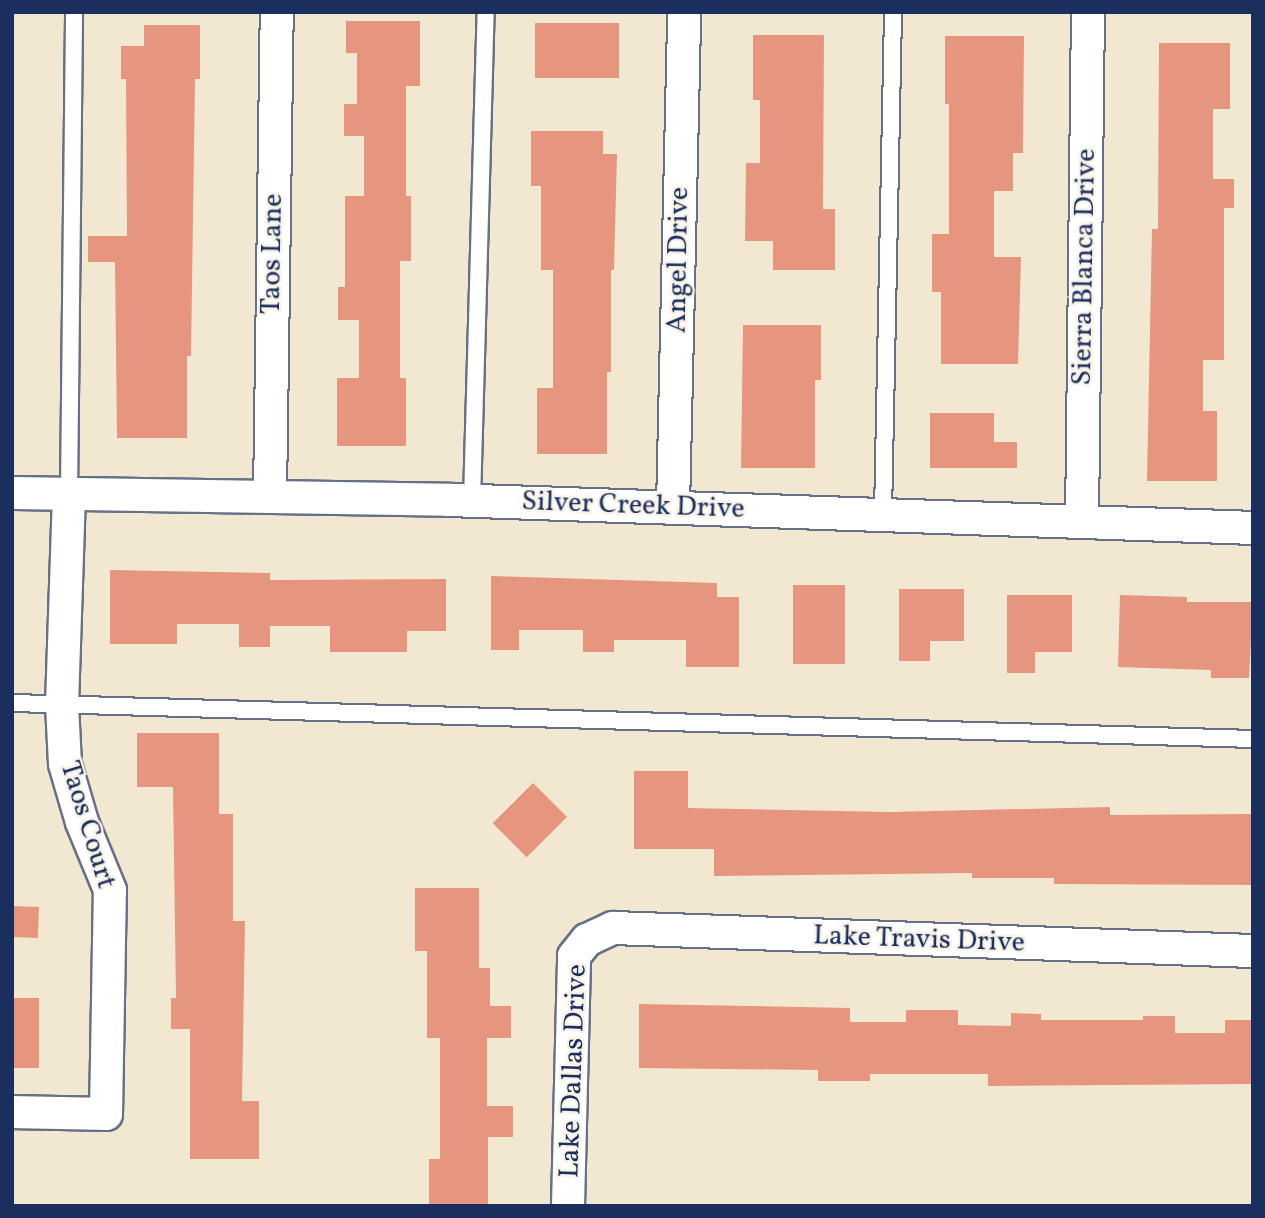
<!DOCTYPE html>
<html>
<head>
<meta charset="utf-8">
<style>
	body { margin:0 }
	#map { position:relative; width:1265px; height:1218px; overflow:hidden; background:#f2e8d2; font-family:Vollkorn,serif }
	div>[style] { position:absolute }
	.building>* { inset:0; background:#e6967f; transform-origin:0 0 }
	.roads { filter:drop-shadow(2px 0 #667087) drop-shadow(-2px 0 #667087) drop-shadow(0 2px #667087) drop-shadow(0 -2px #667087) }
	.service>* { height:16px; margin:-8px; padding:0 8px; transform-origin:8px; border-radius:8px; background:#fff }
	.minor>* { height:32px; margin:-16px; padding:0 16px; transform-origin:16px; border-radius:16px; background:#fff }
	span { translate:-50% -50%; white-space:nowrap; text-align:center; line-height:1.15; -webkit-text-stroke:5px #f7f3e8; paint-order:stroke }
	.street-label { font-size:28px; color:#1b2f5e }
	.frame { position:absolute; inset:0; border:14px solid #1b2f5e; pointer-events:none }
</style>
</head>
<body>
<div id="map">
	<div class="building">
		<div style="clip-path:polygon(346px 21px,420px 21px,420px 86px,406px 86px,406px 196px,411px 196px,411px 261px,400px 261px,400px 378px,406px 378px,406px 446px,337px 446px,337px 378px,359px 378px,359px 320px,338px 320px,338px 287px,345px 287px,345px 196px,364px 196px,364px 136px,344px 136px,344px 104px,357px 104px,357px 53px,346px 53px)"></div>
		<div style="left:535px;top:23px;width:84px;height:55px"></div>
		<div style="clip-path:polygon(144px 25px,200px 25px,200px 79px,195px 79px,191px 356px,187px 356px,187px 438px,117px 438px,115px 262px,88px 262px,88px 236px,127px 236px,126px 79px,121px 79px,121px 46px,144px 46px)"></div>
		<div style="clip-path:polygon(753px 35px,824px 35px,823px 209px,835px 209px,835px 270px,773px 270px,773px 241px,745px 241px,746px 163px,760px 163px,760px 100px,753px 100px)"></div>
		<div style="clip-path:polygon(945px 36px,1024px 36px,1023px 153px,1013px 153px,1013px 191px,994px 191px,994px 257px,1021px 257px,1018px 364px,941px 364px,941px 292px,932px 292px,932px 234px,949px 234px,949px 104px,945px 104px)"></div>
		<div style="clip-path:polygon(1159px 43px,1230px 43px,1230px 109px,1213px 109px,1213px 179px,1234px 179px,1234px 208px,1224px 208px,1224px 360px,1203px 360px,1203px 411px,1217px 411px,1217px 481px,1147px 481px,1152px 229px,1158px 229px)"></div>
		<div style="clip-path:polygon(531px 131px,603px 131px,603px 154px,617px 154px,614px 270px,611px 270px,611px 372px,607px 372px,607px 454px,537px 454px,537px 388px,553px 388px,553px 270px,541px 270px,541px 186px,531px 186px)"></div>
		<div style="clip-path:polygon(743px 325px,821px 325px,821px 380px,815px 380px,815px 468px,741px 468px)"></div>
		<div style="clip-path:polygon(930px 413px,994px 413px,994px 442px,1017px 442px,1017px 468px,930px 468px)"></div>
		<div style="clip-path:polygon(110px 570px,270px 573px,270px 580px,446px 579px,446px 631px,407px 631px,407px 652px,330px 652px,330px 626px,270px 626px,270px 647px,239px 647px,239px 624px,177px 624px,177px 644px,110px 644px)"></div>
		<div style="clip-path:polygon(491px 576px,717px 583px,717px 597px,739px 597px,739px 667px,686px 667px,686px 640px,614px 640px,614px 652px,583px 652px,583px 630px,519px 630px,519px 650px,491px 650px)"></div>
		<div style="left:793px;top:585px;width:52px;height:79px"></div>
		<div style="clip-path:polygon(899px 589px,964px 589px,964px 641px,930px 641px,930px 661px,899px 661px)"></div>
		<div style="clip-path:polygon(1007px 595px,1072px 595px,1072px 652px,1035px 652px,1035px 673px,1007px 673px)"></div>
		<div style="clip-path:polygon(1120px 595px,1187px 597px,1187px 602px,1253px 602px,1249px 678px,1211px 678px,1211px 670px,1118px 667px)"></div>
		<div style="clip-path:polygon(137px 733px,219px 733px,219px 814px,233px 814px,233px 921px,245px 921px,242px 1101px,259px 1101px,259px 1159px,190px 1159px,190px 1029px,171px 1029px,171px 998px,176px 998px,173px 787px,137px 787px)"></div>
		<div style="clip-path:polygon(634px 771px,688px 771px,688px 808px,891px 812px,1110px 807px,1110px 815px,1253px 814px,1253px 885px,1054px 884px,1054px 878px,972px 878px,972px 873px,714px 876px,714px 849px,634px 849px)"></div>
		<div style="left:533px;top:783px;width:48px;height:57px;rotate:45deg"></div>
		<div style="clip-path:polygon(415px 888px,479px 888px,479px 968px,490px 968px,490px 1006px,511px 1006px,511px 1038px,487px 1038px,487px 1106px,513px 1106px,513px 1137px,488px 1137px,488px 1206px,429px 1206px,429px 1159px,440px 1159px,440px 1038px,427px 1038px,427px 951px,415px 951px)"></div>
		<div style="left:12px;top:906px;width:27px;height:31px;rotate:2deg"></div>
		<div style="left:12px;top:998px;width:27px;height:70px"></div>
		<div style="clip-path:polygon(639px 1004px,850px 1008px,850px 1022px,906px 1022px,906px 1010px,958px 1010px,958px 1025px,1011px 1026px,1011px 1013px,1041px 1014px,1041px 1020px,1143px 1020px,1143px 1016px,1175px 1016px,1175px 1033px,1225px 1033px,1225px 1020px,1253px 1020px,1253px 1084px,988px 1086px,988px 1074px,870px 1074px,870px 1081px,818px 1081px,818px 1070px,639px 1068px)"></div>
	</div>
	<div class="roads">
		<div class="service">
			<div style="left:69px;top:495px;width:483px;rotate:-89.4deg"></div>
			<div style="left:472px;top:501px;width:489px;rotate:-88.4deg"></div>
			<div style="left:883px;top:515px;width:503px;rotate:-88.86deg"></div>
			<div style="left:12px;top:703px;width:1242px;rotate:1.66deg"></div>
		</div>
		<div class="minor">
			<div style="left:12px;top:493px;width:437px;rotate:0.9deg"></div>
			<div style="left:449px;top:500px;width:804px;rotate:1.99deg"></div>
			<div style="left:270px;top:497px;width:485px;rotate:-89.2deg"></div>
			<div style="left:673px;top:508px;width:496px;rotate:-88.7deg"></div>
			<div style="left:1082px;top:522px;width:510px;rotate:-89.33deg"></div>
			<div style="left:12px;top:1112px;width:94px;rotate:1.2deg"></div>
			<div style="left:106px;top:1114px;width:224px;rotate:-89deg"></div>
			<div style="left:110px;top:890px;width:74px;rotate:-112.4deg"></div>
			<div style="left:82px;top:822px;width:60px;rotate:-106.3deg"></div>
			<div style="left:65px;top:764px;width:59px;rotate:-92.9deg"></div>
			<div style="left:62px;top:705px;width:210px;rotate:-88.1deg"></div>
			<div style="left:568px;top:1206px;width:250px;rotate:-88.6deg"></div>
			<div style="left:574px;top:956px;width:21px;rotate:-51deg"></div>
			<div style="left:587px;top:940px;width:29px;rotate:-25deg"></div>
			<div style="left:613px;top:928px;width:640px;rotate:2.06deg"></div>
		</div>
	</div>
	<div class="street-label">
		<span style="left:273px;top:254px;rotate:-89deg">Taos Lane</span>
		<span style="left:679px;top:260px;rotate:-89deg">Angel Drive</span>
		<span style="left:1085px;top:267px;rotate:-89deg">Sierra Blanca Drive</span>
		<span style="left:633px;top:506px;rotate:2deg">Silver Creek Drive</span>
		<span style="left:87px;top:825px;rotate:73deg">Taos Court</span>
		<span style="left:919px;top:940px;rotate:2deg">Lake Travis Drive</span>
		<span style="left:574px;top:1071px;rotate:-88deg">Lake Dallas Drive</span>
	</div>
	<div class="frame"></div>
</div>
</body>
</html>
